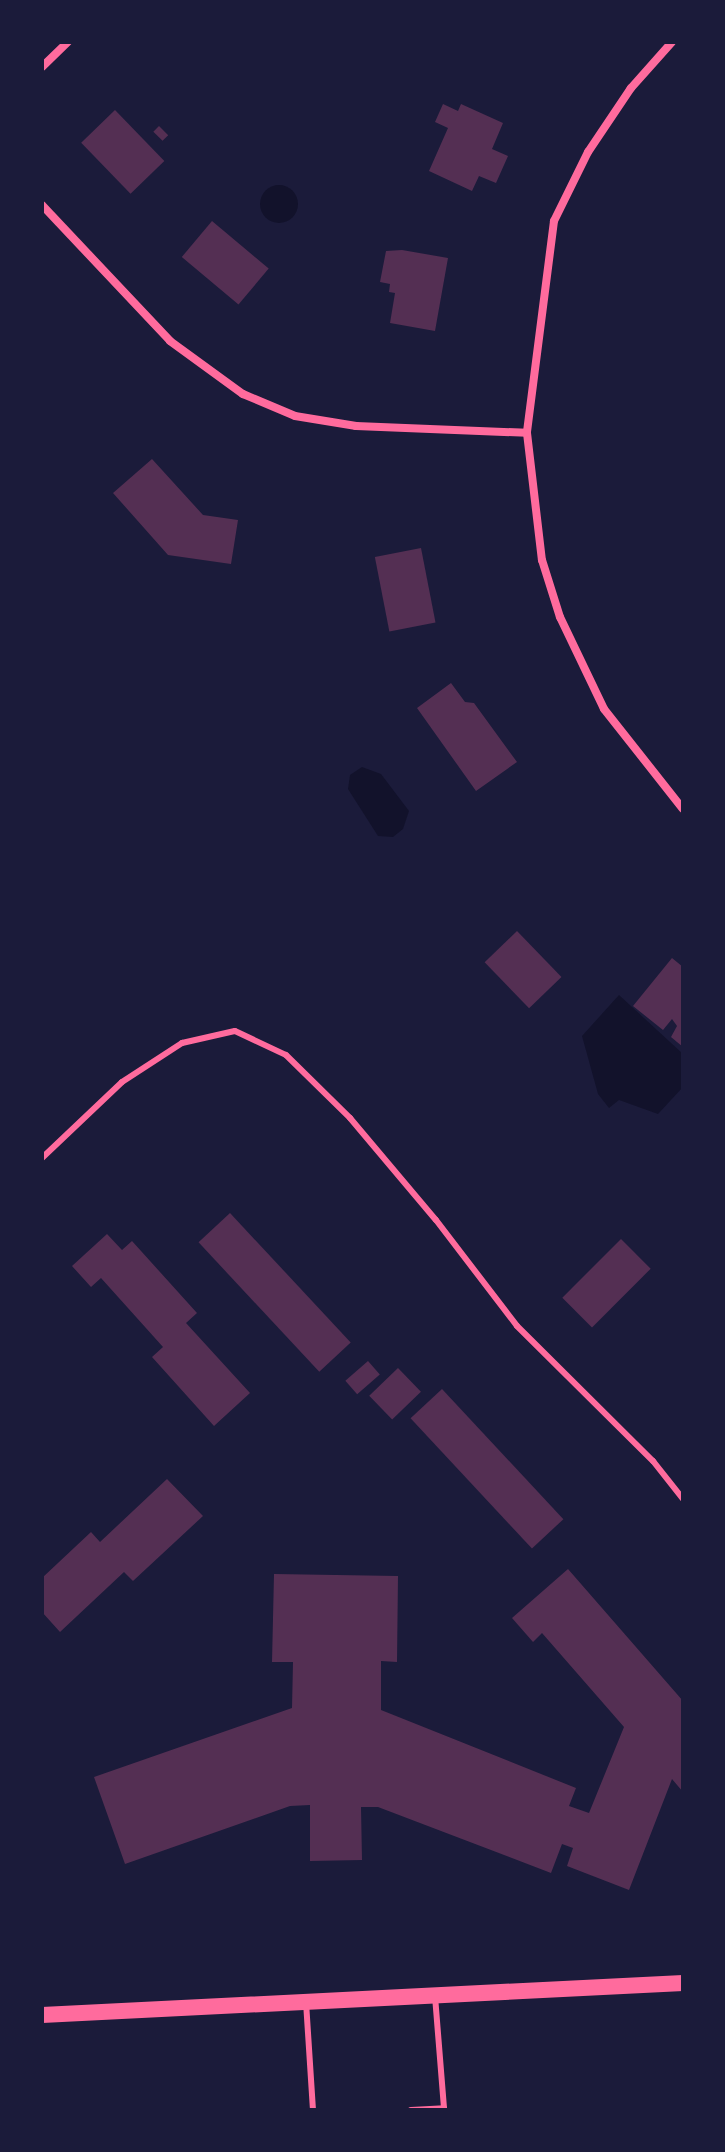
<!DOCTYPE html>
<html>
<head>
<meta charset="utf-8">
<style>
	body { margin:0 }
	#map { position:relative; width:725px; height:2152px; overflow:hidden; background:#1b1b3a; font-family:"Libre Baskerville",serif }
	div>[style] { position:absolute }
	.water>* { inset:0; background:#12122b }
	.round { border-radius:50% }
	.building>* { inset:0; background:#542f53; transform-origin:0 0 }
	.service>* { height:6px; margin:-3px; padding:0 3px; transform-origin:3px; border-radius:3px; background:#ff6b9d }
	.minor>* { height:8px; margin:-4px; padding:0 4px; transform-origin:4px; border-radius:4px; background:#ff6b9d }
	.secondary>* { height:16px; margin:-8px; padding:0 8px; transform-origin:8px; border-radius:8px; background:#ff6b9d }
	span { translate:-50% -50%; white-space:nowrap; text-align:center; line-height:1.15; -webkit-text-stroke:6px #1b1b3a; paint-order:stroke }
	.frame { position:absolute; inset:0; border:44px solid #1b1b3a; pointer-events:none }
</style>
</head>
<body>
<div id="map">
	<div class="water">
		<div class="round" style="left:260px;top:185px;width:38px;height:38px"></div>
		<div style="clip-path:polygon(362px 767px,381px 774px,409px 811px,403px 829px,393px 837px,378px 836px,348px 789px,350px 775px)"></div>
		<div style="clip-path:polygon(619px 995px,683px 1054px,683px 1087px,658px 1114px,619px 1100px,609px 1108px,598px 1094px,582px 1036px)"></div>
	</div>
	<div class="building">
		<div style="clip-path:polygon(443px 104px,458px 111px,461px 104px,503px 123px,492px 149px,508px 156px,496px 183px,479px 176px,472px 191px,429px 171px,448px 128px,435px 122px)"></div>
		<div style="left:115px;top:110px;width:71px;height:47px;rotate:46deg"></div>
		<div style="left:159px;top:126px;width:13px;height:8px;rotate:45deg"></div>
		<div style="left:212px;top:221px;width:74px;height:47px;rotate:40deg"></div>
		<div style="clip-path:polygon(402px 250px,448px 258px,435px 331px,390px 323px,395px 293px,389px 292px,390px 284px,380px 282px,386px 251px)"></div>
		<div style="clip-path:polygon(152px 459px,203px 515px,238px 520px,231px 564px,168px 555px,113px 493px)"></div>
		<div style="left:421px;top:548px;width:76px;height:47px;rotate:79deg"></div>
		<div style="clip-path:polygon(451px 683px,465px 702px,474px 703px,517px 762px,476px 791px,417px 708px)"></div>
		<div style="left:517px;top:931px;width:64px;height:45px;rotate:46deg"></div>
		<div style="clip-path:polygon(672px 958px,683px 967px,683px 1047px,671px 1037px,677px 1026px,672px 1019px,663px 1030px,633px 1006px)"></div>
		<div style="left:230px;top:1213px;width:177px;height:43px;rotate:47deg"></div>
		<div style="clip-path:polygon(107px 1234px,122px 1250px,132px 1241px,197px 1313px,186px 1323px,250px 1393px,214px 1426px,152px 1357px,163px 1347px,101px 1278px,91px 1287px,72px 1266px)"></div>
		<div style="left:621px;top:1239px;width:42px;height:83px;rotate:45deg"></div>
		<div style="left:368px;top:1361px;width:18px;height:30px;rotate:49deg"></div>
		<div style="left:398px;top:1368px;width:33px;height:40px;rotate:46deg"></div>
		<div style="left:442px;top:1389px;width:178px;height:43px;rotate:47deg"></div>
		<div style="clip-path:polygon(167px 1479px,203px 1516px,133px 1581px,124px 1572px,60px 1632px,42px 1612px,42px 1578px,91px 1532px,100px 1542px)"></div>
		<div style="clip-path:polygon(568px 1569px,683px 1701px,683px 1792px,672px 1779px,629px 1890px,567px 1866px,573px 1848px,562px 1844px,551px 1873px,378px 1807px,361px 1807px,362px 1860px,310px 1861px,310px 1805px,290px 1806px,125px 1864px,94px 1777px,292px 1708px,293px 1662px,272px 1662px,274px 1574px,398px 1576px,397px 1662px,381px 1661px,381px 1710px,576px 1788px,569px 1806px,589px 1813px,624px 1727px,542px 1633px,533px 1642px,512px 1618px)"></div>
	</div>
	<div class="service">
		<div style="left:42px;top:1158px;width:110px;rotate:-43.5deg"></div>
		<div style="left:122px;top:1082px;width:72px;rotate:-33deg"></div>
		<div style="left:182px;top:1043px;width:54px;rotate:-12.8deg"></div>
		<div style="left:235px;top:1031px;width:56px;rotate:25.2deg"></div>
		<div style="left:286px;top:1055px;width:90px;rotate:44.5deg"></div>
		<div style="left:350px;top:1118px;width:133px;rotate:49.9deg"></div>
		<div style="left:436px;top:1220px;width:133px;rotate:52.6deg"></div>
		<div style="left:517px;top:1326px;width:192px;rotate:44.8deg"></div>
		<div style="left:653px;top:1461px;width:48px;rotate:51.7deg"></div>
		<div style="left:306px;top:2002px;width:108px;rotate:86.3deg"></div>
		<div style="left:411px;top:2110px;width:33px;rotate:-3deg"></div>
		<div style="left:444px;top:2108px;width:112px;rotate:-94.6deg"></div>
	</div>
	<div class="minor">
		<div style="left:672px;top:42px;width:62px;rotate:131.7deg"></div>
		<div style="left:631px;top:88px;width:77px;rotate:123.9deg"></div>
		<div style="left:588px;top:152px;width:77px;rotate:116.2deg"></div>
		<div style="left:554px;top:221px;width:214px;rotate:97.3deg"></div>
		<div style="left:527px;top:433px;width:128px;rotate:83.3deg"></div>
		<div style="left:542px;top:560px;width:60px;rotate:72.5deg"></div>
		<div style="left:560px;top:617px;width:102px;rotate:64.4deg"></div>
		<div style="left:604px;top:709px;width:127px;rotate:51.7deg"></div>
		<div style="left:42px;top:67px;width:36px;rotate:-44deg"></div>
		<div style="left:42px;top:205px;width:187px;rotate:46.7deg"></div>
		<div style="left:170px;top:341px;width:90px;rotate:36deg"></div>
		<div style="left:243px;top:394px;width:56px;rotate:22.9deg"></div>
		<div style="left:295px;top:416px;width:62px;rotate:9.3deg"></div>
		<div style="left:356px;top:426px;width:171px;rotate:2.3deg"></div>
	</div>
	<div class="secondary">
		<div style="left:42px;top:2015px;width:642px;rotate:-2.86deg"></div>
	</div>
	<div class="frame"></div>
</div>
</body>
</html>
